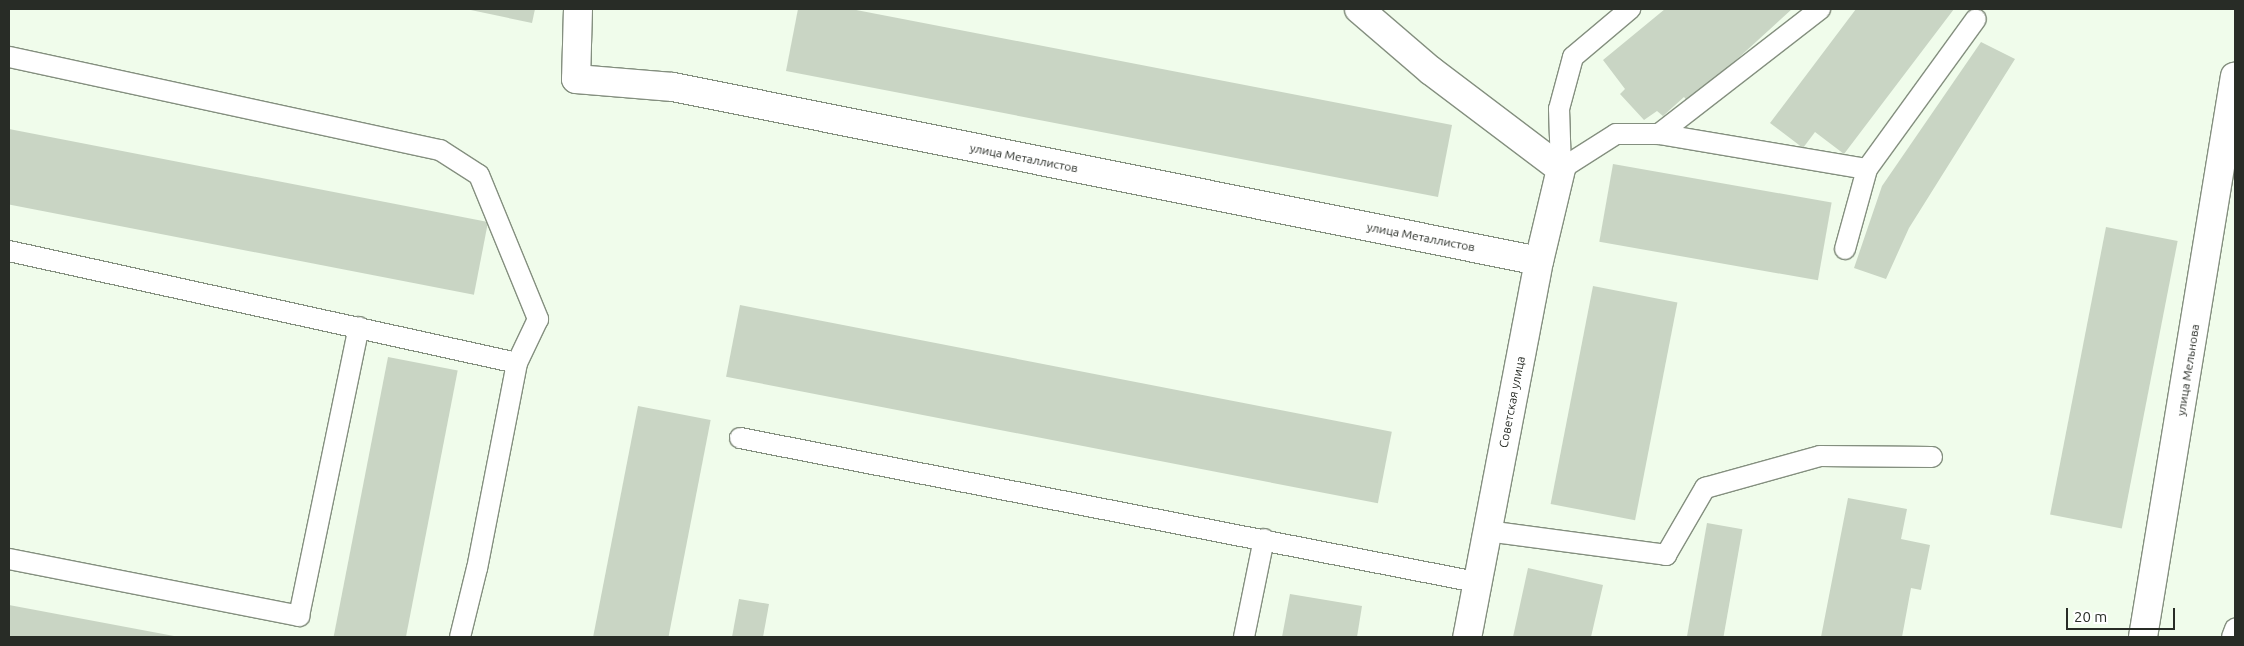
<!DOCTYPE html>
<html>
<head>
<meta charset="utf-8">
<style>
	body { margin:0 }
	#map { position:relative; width:2244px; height:646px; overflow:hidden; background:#f0fceb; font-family:Ubuntu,sans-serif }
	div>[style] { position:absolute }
	.building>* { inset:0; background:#c9d5c4; transform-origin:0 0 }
	.roads { filter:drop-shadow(1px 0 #848f7f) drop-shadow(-1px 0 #848f7f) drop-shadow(0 1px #848f7f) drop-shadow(0 -1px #848f7f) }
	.lane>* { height:20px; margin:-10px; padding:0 10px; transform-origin:10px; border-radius:10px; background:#fff }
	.street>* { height:28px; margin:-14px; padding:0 14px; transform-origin:14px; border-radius:14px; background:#fff }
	span { translate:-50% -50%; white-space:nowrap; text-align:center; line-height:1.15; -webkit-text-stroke:4.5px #fff; paint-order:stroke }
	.street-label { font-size:12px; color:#282c26 }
	.frame { position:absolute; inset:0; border:10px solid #282c26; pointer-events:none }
	.scale { position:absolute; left:2066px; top:608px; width:109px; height:22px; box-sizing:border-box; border:2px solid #282c26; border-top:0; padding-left:6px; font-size:15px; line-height:18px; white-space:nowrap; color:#282c26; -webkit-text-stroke:4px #fff; paint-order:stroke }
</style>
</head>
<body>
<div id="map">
	<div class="building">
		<div style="clip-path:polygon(466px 9px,535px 9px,532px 23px)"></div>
		<div style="clip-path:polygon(798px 9px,851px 9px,1452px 125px,1438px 197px,786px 71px)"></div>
		<div style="clip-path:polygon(1665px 9px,1792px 9px,1689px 103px,1684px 97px,1663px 116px,1657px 111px,1644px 120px,1620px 94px,1625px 89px,1603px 60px)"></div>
		<div style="clip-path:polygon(1856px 9px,1954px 9px,1844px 154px,1815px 132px,1803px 148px,1770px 123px)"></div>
		<div style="clip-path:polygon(1981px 42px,2015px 59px,1909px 228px,1886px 279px,1854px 268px,1882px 186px)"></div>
		<div style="left:9px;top:129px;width:488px;height:74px;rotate:11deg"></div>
		<div style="left:1613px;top:164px;width:222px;height:79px;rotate:10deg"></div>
		<div style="left:2106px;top:227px;width:73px;height:293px;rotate:11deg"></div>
		<div style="left:1593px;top:286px;width:86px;height:222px;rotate:11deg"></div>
		<div style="left:740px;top:305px;width:664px;height:73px;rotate:11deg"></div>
		<div style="left:388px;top:357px;width:71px;height:285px;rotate:11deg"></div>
		<div style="left:638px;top:406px;width:74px;height:235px;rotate:11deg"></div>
		<div style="clip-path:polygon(1848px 498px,1907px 509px,1901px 539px,1930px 545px,1921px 590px,1911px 588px,1902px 637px,1821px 637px)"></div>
		<div style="left:1707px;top:523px;width:36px;height:116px;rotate:10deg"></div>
		<div style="clip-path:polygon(1528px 568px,1603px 585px,1591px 637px,1513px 637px)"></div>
		<div style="clip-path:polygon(1290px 594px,1362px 606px,1357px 637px,1282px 637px)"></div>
		<div style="clip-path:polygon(739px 599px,769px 604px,763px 637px,732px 637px)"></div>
		<div style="clip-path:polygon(9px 605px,174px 636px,174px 637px,9px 637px)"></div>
	</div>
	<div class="roads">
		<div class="lane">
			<div style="left:9px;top:57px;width:441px;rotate:12.2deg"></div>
			<div style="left:440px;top:150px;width:46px;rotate:32.7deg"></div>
			<div style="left:479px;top:175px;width:156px;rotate:67.7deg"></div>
			<div style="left:538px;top:319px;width:49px;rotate:115.5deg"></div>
			<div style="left:1659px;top:134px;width:204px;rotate:-37.8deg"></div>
			<div style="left:1561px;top:169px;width:65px;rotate:-32.5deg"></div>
			<div style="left:1616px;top:134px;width:43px"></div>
			<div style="left:1659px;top:134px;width:211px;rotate:9.6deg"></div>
			<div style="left:1867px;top:169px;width:185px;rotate:-54deg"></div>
			<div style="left:1561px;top:169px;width:60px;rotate:-91.9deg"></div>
			<div style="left:1559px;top:109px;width:54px;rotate:-74.9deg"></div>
			<div style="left:1573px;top:57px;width:75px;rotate:-40.1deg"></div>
			<div style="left:1845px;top:249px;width:83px;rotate:-74.6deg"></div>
			<div style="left:9px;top:251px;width:520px;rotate:12.43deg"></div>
			<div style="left:517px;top:363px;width:209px;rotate:101deg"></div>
			<div style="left:477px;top:568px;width:71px;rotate:103.8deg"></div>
			<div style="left:740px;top:438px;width:750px;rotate:11.07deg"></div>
			<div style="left:1487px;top:531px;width:181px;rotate:7.6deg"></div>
			<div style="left:1666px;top:555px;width:78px;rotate:-59.8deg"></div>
			<div style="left:1705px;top:488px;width:119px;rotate:-15.5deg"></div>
			<div style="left:1820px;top:456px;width:112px;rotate:0.5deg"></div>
			<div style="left:9px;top:559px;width:296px;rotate:11.1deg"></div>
			<div style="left:299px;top:616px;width:295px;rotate:-78.3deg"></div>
			<div style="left:1244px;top:637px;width:100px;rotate:-78.5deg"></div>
			<div style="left:2232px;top:637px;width:9px;rotate:-69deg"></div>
		</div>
		<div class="street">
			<div style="left:578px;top:9px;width:70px;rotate:91.6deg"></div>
			<div style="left:576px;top:79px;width:97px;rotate:4.7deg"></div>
			<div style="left:673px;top:87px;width:883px;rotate:11.36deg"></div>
			<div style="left:1359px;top:9px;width:94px;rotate:40.7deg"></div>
			<div style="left:1430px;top:70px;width:164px;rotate:37.1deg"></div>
			<div style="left:1561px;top:169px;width:95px;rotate:103.4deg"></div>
			<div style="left:1539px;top:261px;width:383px;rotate:100.8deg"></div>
			<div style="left:2143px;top:637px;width:568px;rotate:-80.69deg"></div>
		</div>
	</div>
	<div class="street-label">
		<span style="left:1024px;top:158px;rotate:11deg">улица Металлистов</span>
		<span style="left:1421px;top:237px;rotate:11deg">улица Металлистов</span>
		<span style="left:2188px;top:370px;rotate:-81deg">улица Мельнова</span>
		<span style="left:1512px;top:402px;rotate:-79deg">Советская улица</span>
	</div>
	<div class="frame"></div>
	<div class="scale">20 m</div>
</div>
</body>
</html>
